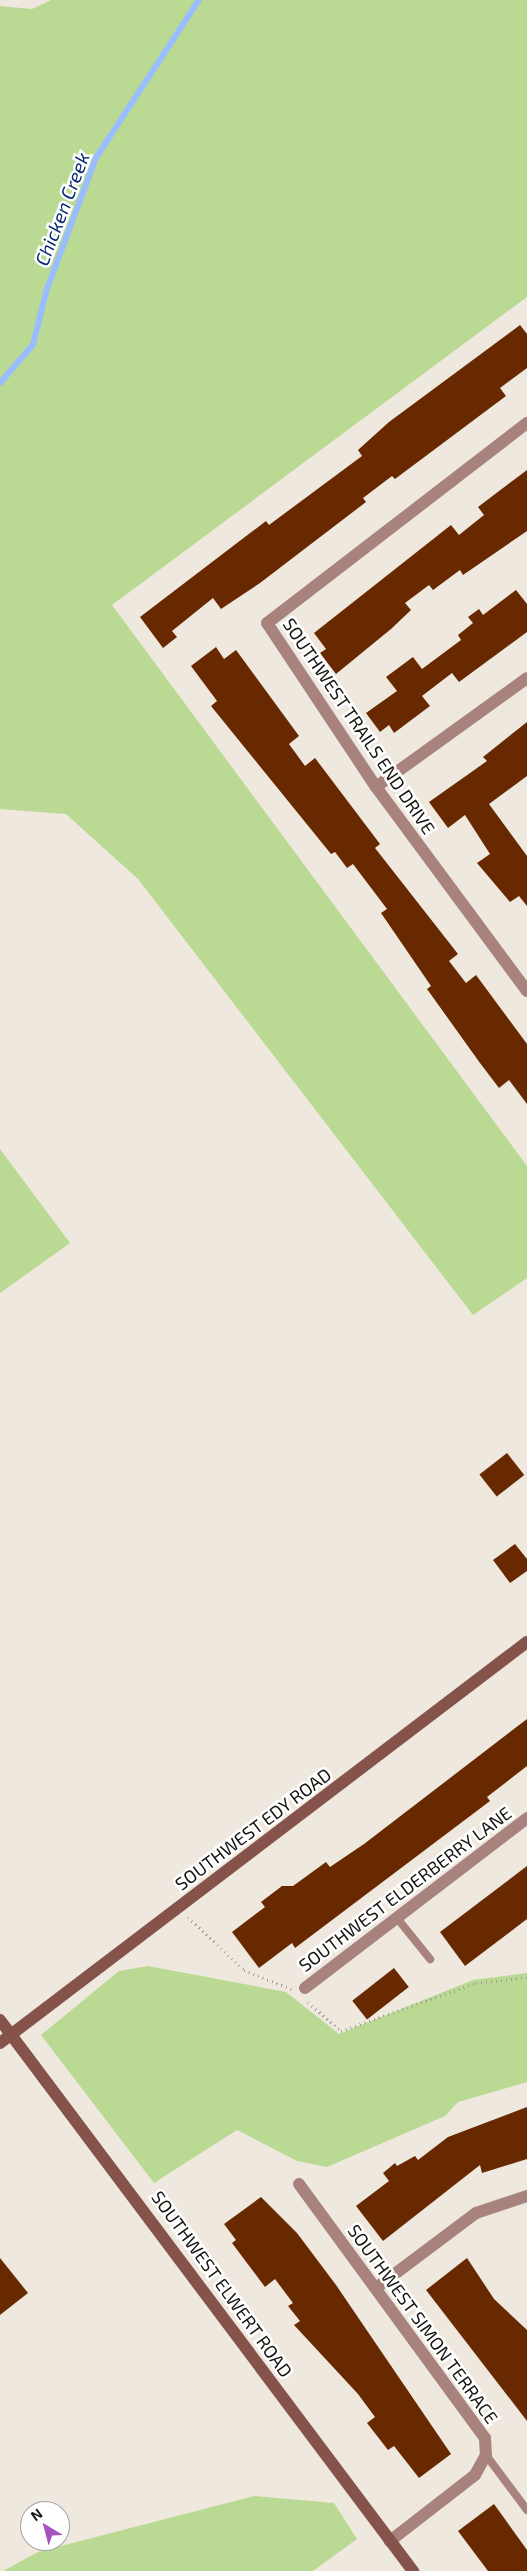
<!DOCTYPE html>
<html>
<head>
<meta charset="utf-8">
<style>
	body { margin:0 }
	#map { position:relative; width:527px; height:2571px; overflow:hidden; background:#efe8de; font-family:"Exo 2",sans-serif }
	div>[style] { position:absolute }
	.green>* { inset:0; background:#bad993 }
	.stream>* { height:5.5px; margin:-2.75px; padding:0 2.75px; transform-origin:2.75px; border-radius:2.75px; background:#99bdff }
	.building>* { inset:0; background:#682900; transform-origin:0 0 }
	.path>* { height:3px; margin-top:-1.5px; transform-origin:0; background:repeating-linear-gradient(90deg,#a29d95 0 1px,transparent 0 5px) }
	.lane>* { height:8px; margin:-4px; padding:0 4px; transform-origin:4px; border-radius:4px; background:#a8837d }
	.street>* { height:12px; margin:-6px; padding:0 6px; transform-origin:6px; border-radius:6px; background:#a8837d }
	.secondary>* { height:12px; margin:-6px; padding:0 6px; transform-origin:6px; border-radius:6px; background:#85534a }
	span { translate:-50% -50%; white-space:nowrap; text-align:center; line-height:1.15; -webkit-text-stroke:5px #fff; paint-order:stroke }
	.street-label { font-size:18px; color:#161410 }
	.water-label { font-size:19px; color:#072a74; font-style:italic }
	.north { position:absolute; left:20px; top:2501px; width:50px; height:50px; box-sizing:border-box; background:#fff; border:1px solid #a2a19f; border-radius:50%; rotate:323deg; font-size:14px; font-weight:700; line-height:20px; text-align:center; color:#161410 }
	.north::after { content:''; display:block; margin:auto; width:18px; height:22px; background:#a653c2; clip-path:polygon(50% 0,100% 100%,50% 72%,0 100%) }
</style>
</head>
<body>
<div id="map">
	<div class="green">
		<div style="clip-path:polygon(51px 0,527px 0,527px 297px,112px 605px,527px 1166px,527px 1278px,473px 1315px,138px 879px,66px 814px,0 809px,0 6px,32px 9px)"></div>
		<div style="clip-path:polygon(0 1149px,70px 1243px,0 1293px)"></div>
		<div style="clip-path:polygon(148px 1966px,286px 1992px,339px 2034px,473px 1980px,527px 1973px,527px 2082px,458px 2102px,445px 2116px,327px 2167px,297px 2161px,237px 2130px,154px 2183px,41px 2035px,119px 1971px)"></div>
		<div style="clip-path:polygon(254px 2496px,334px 2503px,357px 2539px,313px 2571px,3px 2571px,38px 2552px)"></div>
	</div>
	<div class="stream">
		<div style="left:0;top:383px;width:50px;rotate:-49deg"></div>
		<div style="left:33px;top:345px;width:58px;rotate:-76deg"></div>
		<div style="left:47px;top:289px;width:140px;rotate:-69.5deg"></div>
		<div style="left:96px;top:158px;width:189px;rotate:-56.9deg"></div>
	</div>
	<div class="building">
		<div style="clip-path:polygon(520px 325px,527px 334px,527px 368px,500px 388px,506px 396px,395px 479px,392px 476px,363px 498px,366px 502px,260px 583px,221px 609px,213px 598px,172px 631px,177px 637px,163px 648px,140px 617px,266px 521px,269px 525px,362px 456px,358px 450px,389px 422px)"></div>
		<div style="clip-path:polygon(527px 470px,527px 531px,463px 575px,460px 570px,433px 590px,429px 585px,405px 603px,411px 610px,391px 629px,336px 674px,320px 653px,326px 649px,314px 633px,451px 525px,459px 535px,484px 515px,478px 507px)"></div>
		<div style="clip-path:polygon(516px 590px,527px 604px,527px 632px,459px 682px,452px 673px,422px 696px,430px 706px,394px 733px,389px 725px,380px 732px,366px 713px,397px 691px,386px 677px,413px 657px,422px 669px,461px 640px,458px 635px,473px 623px,468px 617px,479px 609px,483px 615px)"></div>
		<div style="clip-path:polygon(216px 647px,224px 659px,236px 650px,299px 736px,289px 744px,305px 766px,315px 758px,380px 844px,375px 848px,458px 954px,449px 961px,466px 983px,476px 975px,527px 1044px,527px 1104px,509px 1080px,499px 1088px,480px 1063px,427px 989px,431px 986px,381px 913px,387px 909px,353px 864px,347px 868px,335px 852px,331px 854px,211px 706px,217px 701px,191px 666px)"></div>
		<div style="clip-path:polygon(527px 722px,527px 776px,489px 804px,527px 856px,527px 906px,519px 896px,510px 902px,477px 863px,490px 854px,465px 815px,448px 828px,429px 802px,487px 761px,483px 757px)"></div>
		<div style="left:507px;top:1453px;width:28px;height:35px;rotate:52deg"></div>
		<div style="clip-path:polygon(515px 1544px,527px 1559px,527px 1571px,510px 1583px,493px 1560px)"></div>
		<div style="clip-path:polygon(527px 1719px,527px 1766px,487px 1797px,490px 1801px,295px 1948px,292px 1943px,259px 1968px,232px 1932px,265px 1907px,261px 1902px,282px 1886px,293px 1886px,326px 1862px,330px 1867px,364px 1844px)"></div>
		<div style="clip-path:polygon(527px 1866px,527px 1919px,465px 1966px,440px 1932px)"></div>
		<div style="left:394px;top:1968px;width:24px;height:53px;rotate:52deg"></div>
		<div style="clip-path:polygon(527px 2107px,527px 2159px,482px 2173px,480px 2165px,383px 2241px,356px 2206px,389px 2181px,383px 2173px,395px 2163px,397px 2166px,415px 2156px,418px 2160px,448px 2137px)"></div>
		<div style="clip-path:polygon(261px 2197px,297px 2233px,336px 2285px,451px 2454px,419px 2478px,394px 2446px,388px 2450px,367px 2423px,375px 2417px,358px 2394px,294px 2325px,300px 2321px,288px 2306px,293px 2303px,275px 2279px,265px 2287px,232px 2243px,236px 2240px,224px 2224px)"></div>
		<div style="clip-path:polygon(0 2258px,28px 2293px,0 2315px)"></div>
		<div style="clip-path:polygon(467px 2258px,494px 2299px,527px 2330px,527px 2421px,426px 2290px)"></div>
		<div style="clip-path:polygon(494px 2504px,527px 2550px,527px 2571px,488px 2571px,458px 2531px)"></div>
	</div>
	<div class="path">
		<div style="left:188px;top:1917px;width:77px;rotate:43.4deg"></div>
		<div style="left:244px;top:1970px;width:51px;rotate:22deg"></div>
		<div style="left:308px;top:2002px;width:44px;rotate:41.3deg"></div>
		<div style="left:341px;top:2031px;width:143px;rotate:-19.6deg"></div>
		<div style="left:476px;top:1983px;width:51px;rotate:-6.7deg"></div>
	</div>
	<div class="lane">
		<div style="left:397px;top:1918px;width:53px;rotate:51.2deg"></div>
		<div style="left:486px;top:2455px;width:69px;rotate:53.3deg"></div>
	</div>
	<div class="street">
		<div style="left:527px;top:423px;width:328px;rotate:142.4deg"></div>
		<div style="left:267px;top:623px;width:197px;rotate:56.4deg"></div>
		<div style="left:376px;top:787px;width:254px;rotate:53.5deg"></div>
		<div style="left:376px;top:787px;width:186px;rotate:-35.8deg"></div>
		<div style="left:305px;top:1988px;width:280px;rotate:-37.4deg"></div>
		<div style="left:299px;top:2184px;width:315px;rotate:53.8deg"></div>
		<div style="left:485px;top:2438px;width:17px;rotate:87deg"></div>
		<div style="left:486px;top:2455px;width:23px;rotate:119deg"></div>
		<div style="left:475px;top:2475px;width:108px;rotate:142.2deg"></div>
		<div style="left:376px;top:2288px;width:125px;rotate:-36.9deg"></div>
		<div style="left:476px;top:2213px;width:54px;rotate:-18.4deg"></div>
	</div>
	<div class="secondary">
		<div style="left:0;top:2020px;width:689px;rotate:53.15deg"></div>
		<div style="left:0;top:2043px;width:662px;rotate:-37.27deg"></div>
	</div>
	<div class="street-label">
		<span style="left:359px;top:726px;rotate:56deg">SOUTHWEST TRAILS END DRIVE</span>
		<span style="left:253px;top:1829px;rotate:-37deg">SOUTHWEST EDY ROAD</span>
		<span style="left:405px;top:1889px;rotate:-37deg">SOUTHWEST ELDERBERRY LANE</span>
		<span style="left:222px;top:2284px;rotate:54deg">SOUTHWEST ELWERT ROAD</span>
		<span style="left:423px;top:2324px;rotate:54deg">SOUTHWEST SIMON TERRACE</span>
	</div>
	<div class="water-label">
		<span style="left:62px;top:209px;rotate:-69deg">Chicken Creek</span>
	</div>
	<div class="north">N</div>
</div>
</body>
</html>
